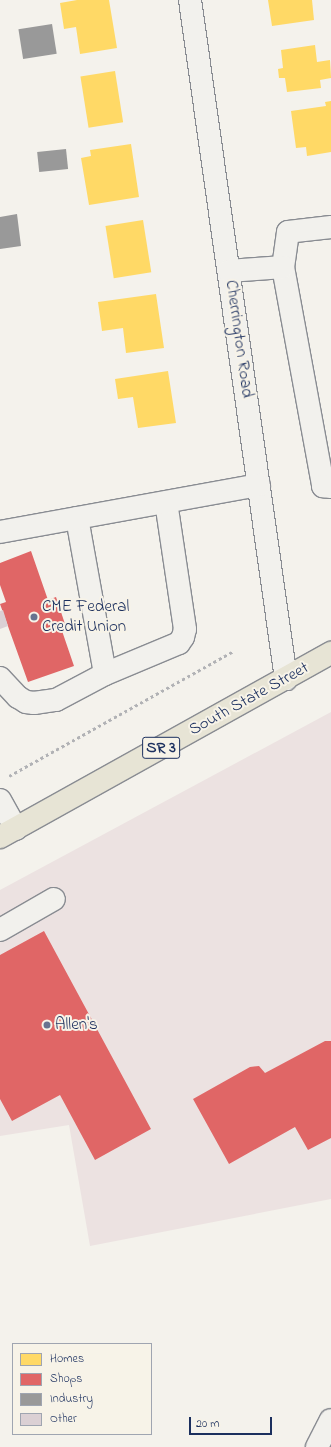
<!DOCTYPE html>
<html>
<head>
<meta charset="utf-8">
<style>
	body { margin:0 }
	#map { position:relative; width:331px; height:1447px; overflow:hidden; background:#f4f2ec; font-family:"Indie Flower",sans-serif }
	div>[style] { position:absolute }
	.built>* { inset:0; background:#ece2e1 }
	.homes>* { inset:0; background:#ffd966; transform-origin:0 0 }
	.shops>* { inset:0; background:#e06666 }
	.industry>* { inset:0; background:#999; transform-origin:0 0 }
	.building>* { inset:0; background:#dbd0d4 }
	.path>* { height:2.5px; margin-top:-1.25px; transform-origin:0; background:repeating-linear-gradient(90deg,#b1b2b5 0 3px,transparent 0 6px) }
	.roads { filter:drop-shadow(1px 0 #898c92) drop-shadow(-1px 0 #898c92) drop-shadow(0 1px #898c92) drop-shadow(0 -1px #898c92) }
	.minor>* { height:22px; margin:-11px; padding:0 11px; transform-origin:11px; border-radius:11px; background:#f2f1ed }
	.major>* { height:22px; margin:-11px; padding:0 11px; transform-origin:11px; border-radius:11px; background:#e7e4d5 }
	.dots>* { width:11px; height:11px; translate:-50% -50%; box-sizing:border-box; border:2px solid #f7f3e8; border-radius:50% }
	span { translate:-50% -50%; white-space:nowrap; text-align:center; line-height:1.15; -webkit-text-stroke:4px #f7f3e8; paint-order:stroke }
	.shield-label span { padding:1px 3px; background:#f7f3e8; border:1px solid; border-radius:3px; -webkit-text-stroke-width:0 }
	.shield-label { font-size:16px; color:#1b2f5e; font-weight:700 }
	.street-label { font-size:17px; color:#1b2f5e }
	.poi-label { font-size:17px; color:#1b2f5e }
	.left { translate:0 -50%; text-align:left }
	.legend { position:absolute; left:12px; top:1343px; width:140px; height:92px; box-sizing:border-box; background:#f7f3e8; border:1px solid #9fa5b1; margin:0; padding:5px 7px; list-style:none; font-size:12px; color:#1b2f5e }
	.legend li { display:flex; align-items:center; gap:8px; height:20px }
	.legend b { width:20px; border:1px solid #9fa5b1 }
	.scale { position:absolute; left:189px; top:1417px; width:83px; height:18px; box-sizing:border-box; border:2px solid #1b2f5e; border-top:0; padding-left:5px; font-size:12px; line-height:14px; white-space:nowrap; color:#1b2f5e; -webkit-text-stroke:3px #f7f3e8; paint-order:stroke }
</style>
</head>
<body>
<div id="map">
	<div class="built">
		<div style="clip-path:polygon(331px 712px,331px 1199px,90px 1246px,69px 1125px,0 1136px,0 890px)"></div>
	</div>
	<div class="homes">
		<div style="clip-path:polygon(77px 0,109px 0,117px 48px,80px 54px,76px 27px,64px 29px,60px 3px)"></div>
		<div style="clip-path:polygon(268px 0,312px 0,314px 20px,272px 26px)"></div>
		<div style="clip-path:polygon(315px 45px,317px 62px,330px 60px,331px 78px,320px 80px,321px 88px,287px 92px,285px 78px,279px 78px,278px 69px,283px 68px,281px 50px)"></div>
		<div style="left:115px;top:71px;width:52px;height:35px;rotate:81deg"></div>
		<div style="clip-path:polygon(331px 101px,331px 152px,307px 156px,306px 147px,296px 148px,291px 111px,326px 106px,325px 102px)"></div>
		<div style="clip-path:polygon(131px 144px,139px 197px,89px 205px,81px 158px,91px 156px,90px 150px)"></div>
		<div style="left:143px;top:220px;width:53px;height:38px;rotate:81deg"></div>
		<div style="clip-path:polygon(156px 294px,164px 348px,126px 353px,123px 328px,102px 331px,98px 302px)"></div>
		<div style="clip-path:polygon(168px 371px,176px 423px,138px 428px,133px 397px,118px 399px,115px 379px)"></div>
	</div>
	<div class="shops">
		<div style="clip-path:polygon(31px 551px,48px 600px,56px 597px,65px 624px,60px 625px,74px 666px,28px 682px,0 604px,6px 602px,0 585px,0 563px)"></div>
		<div style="clip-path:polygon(44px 931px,151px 1129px,95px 1160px,60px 1095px,12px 1121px,0 1099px,0 955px)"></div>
		<div style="clip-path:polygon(325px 1041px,331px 1041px,331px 1138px,308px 1150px,295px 1127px,229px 1164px,193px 1099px,250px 1067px,259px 1066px,265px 1073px)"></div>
	</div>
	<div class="industry">
		<div style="left:52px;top:24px;width:30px;height:34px;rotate:81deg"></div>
		<div style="left:66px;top:149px;width:20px;height:29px;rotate:84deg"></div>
		<div style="clip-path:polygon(17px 214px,21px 246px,0 249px,0 217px)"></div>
	</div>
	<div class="building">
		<div style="clip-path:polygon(3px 610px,8px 626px,0 629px,0 611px)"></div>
	</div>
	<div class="path">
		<div style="left:9px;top:776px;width:257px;rotate:-29.1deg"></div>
	</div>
	<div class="roads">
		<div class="minor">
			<div style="left:190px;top:0;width:686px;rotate:81.95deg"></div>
			<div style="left:331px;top:227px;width:43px;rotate:173.4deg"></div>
			<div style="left:288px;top:232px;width:35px;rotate:98deg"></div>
			<div style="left:283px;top:267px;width:223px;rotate:79.6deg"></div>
			<div style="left:323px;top:486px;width:8px;rotate:7deg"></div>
			<div style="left:229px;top:271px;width:54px;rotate:-4.2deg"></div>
			<div style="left:77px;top:518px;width:158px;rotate:79.8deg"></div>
			<div style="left:105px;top:674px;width:80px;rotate:-22.7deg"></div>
			<div style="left:179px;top:643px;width:7px;rotate:-56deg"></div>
			<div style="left:183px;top:637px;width:8px;rotate:-76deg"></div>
			<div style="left:185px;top:629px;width:128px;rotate:-98.5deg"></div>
			<div style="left:0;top:532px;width:263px;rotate:-10.3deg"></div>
			<div style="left:0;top:678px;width:26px;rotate:47deg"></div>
			<div style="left:18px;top:697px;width:9px;rotate:32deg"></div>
			<div style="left:26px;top:702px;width:8px;rotate:7deg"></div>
			<div style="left:34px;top:703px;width:22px;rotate:-8deg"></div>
			<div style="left:56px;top:700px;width:55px;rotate:-28deg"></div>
			<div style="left:0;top:800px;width:33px;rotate:61deg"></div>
			<div style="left:0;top:930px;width:62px;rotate:-29.9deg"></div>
			<div style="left:317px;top:1447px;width:30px;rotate:-63deg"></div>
		</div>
		<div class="major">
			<div style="left:0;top:837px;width:379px;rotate:-29.1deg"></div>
		</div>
	</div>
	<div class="dots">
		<div style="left:34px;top:617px;background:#677390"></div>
		<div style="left:47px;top:1025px;background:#677390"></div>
	</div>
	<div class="shield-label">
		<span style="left:161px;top:748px">SR 3</span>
	</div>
	<div class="street-label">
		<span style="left:239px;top:339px;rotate:82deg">Cherrington Road</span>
		<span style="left:249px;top:699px;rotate:-29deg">South State Street</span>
	</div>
	<div class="poi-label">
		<span class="left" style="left:42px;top:617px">CME Federal<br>Credit Union</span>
		<span class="left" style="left:55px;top:1025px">Allen's</span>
	</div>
	<ul class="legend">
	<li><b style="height:11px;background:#ffd966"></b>Homes</li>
	<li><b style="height:11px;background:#e06666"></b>Shops</li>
	<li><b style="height:11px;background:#999"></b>Industry</li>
	<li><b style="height:11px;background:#dbd0d4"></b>Other</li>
	</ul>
	<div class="scale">20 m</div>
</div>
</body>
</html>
